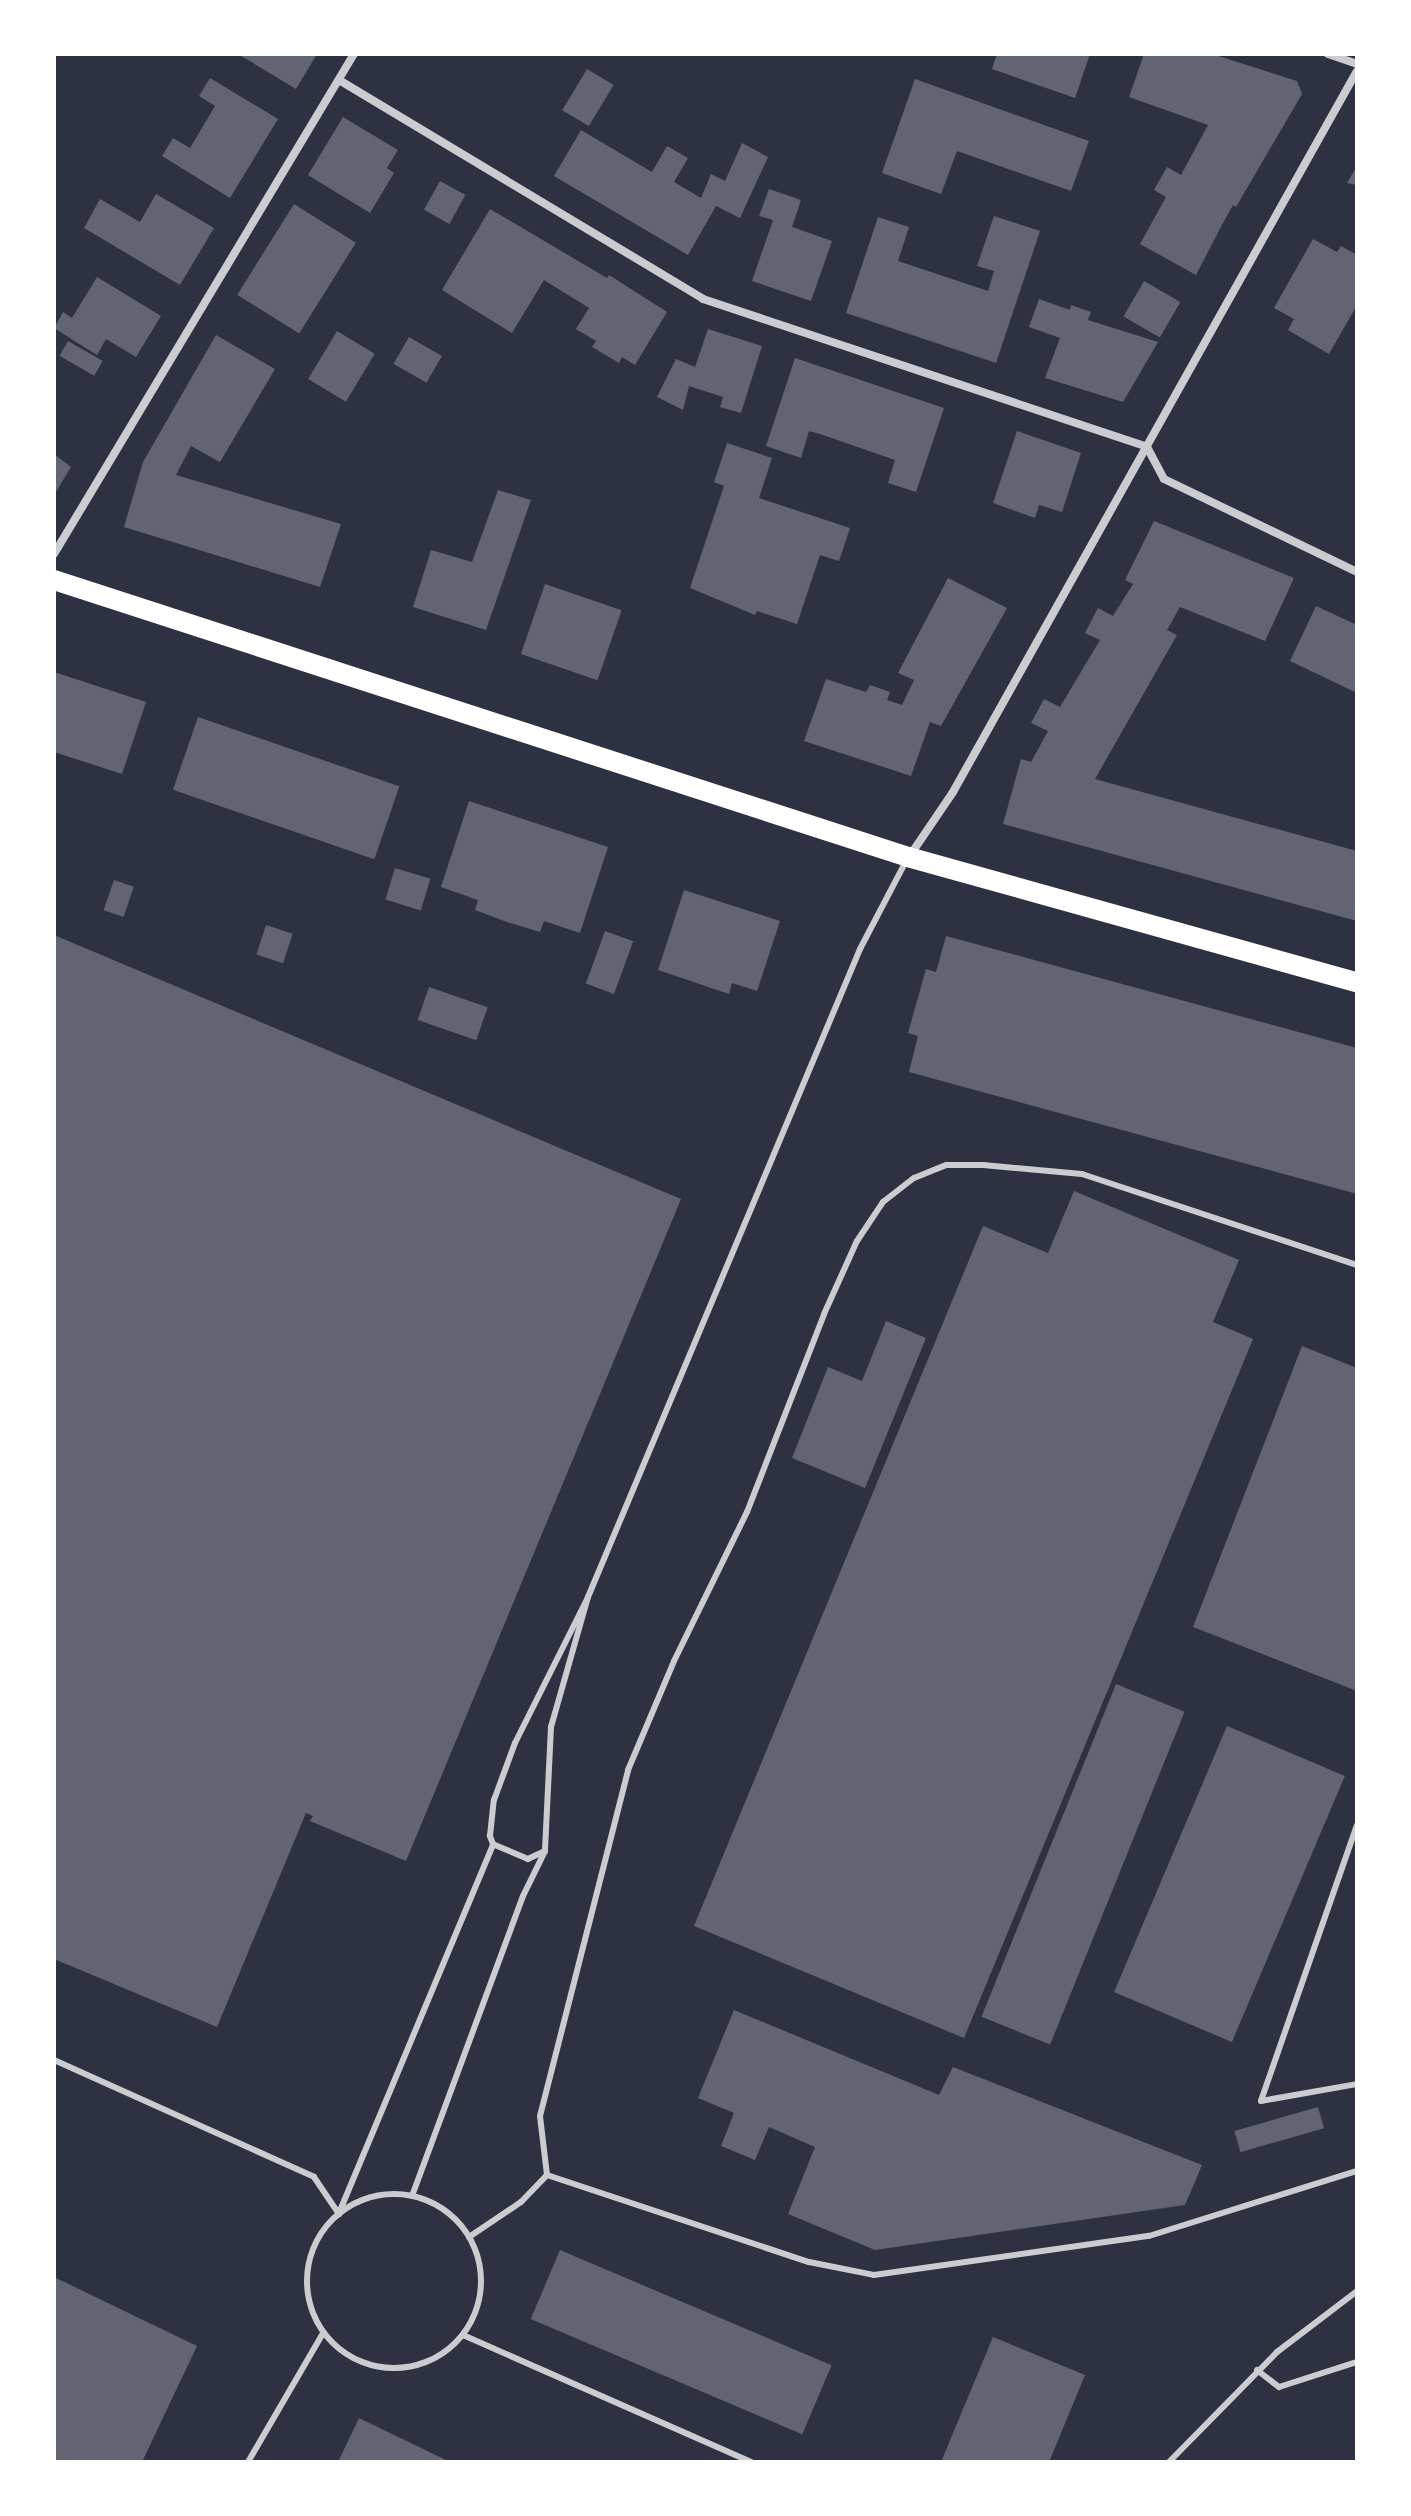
<!DOCTYPE html>
<html>
<head>
<meta charset="utf-8">
<style>
	body { margin:0 }
	#map { position:relative; width:1411px; height:2516px; overflow:hidden; background:#2d3142; font-family:Manrope,sans-serif }
	div>[style] { position:absolute }
	.building>* { inset:0; background:#626471; transform-origin:0 0 }
	.service>* { height:6px; margin:-3px; padding:0 3px; transform-origin:3px; border-radius:3px; background:#caccd0 }
	.service>.ring { margin:-3px; padding:0; box-sizing:content-box; background:none; border:6px solid #caccd0; border-radius:50% }
	.minor>* { height:8px; margin:-4px; padding:0 4px; transform-origin:4px; border-radius:4px; background:#caccd0 }
	.primary>* { height:20px; margin:-10px; padding:0 10px; transform-origin:10px; border-radius:10px; background:#fff }
	span { translate:-50% -50%; white-space:nowrap; text-align:center; line-height:1.15; -webkit-text-stroke:6px #fff; paint-order:stroke }
	.frame { position:absolute; inset:0; border:56px solid #fff; pointer-events:none }
</style>
</head>
<body>
<div id="map">
	<div class="building">
		<div style="clip-path:polygon(238px 54px,317px 54px,296px 89px)"></div>
		<div style="clip-path:polygon(997px 54px,1090px 54px,1075px 98px,992px 69px)"></div>
		<div style="clip-path:polygon(1144px 54px,1212px 54px,1297px 81px,1302px 94px,1236px 207px,1233px 205px,1223px 223px,1196px 275px,1140px 244px,1166px 197px,1154px 190px,1167px 167px,1181px 175px,1208px 125px,1129px 97px)"></div>
		<div style="left:587px;top:69px;width:31px;height:48px;rotate:31deg"></div>
		<div style="clip-path:polygon(210px 78px,278px 119px,230px 198px,162px 156px,173px 138px,190px 148px,215px 106px,199px 96px)"></div>
		<div style="clip-path:polygon(915px 79px,1089px 141px,1071px 191px,957px 151px,941px 194px,882px 173px)"></div>
		<div style="clip-path:polygon(343px 117px,398px 150px,387px 168px,394px 173px,370px 213px,308px 175px)"></div>
		<div style="clip-path:polygon(581px 130px,652px 172px,667px 146px,688px 158px,674px 182px,701px 198px,711px 174px,725px 181px,742px 143px,768px 157px,740px 218px,716px 206px,688px 255px,554px 176px)"></div>
		<div style="clip-path:polygon(1357px 166px,1357px 185px,1347px 183px)"></div>
		<div style="left:440px;top:181px;width:29px;height:33px;rotate:29deg"></div>
		<div style="clip-path:polygon(769px 189px,801px 200px,792px 227px,832px 241px,811px 301px,752px 281px,773px 220px,759px 216px)"></div>
		<div style="clip-path:polygon(156px 194px,214px 228px,180px 285px,84px 228px,100px 199px,140px 222px)"></div>
		<div style="left:294px;top:204px;width:73px;height:107px;rotate:32deg"></div>
		<div style="clip-path:polygon(490px 209px,607px 278px,609px 275px,667px 312px,635px 365px,622px 357px,619px 363px,592px 347px,596px 341px,576px 329px,589px 308px,544px 280px,512px 333px,442px 290px)"></div>
		<div style="clip-path:polygon(994px 216px,1040px 231px,996px 363px,846px 313px,878px 217px,909px 227px,898px 261px,988px 291px,994px 271px,977px 266px)"></div>
		<div style="clip-path:polygon(1313px 239px,1337px 252px,1341px 246px,1357px 255px,1357px 305px,1329px 354px,1288px 330px,1294px 319px,1274px 308px)"></div>
		<div style="clip-path:polygon(97px 277px,161px 316px,136px 357px,106px 339px,97px 355px,54px 328px,63px 312px,72px 318px)"></div>
		<div style="left:1144px;top:281px;width:42px;height:41px;rotate:30deg"></div>
		<div style="clip-path:polygon(1039px 299px,1070px 310px,1071px 305px,1091px 312px,1088px 320px,1158px 342px,1123px 402px,1045px 378px,1060px 338px,1029px 327px)"></div>
		<div style="clip-path:polygon(708px 329px,762px 346px,741px 413px,720px 407px,723px 397px,689px 386px,683px 410px,657px 397px,676px 359px,695px 367px)"></div>
		<div style="left:337px;top:331px;width:44px;height:56px;rotate:31deg"></div>
		<div style="clip-path:polygon(216px 335px,275px 369px,220px 462px,191px 446px,176px 475px,341px 524px,320px 587px,124px 527px,143px 462px)"></div>
		<div style="left:409px;top:337px;width:38px;height:31px;rotate:30deg"></div>
		<div style="left:68px;top:341px;width:40px;height:17px;rotate:30deg"></div>
		<div style="clip-path:polygon(795px 358px,944px 408px,916px 492px,888px 483px,895px 460px,820px 434px,809px 431px,801px 458px,766px 446px)"></div>
		<div style="clip-path:polygon(1017px 431px,1081px 453px,1062px 512px,1039px 505px,1035px 518px,993px 503px)"></div>
		<div style="clip-path:polygon(727px 443px,772px 458px,759px 498px,850px 528px,839px 561px,820px 555px,797px 624px,757px 611px,755px 615px,690px 588px,724px 486px,714px 482px)"></div>
		<div style="clip-path:polygon(54px 454px,71px 467px,54px 495px)"></div>
		<div style="clip-path:polygon(498px 490px,531px 500px,486px 630px,413px 607px,431px 550px,472px 562px)"></div>
		<div style="clip-path:polygon(1154px 521px,1294px 578px,1265px 641px,1180px 607px,1167px 630px,1177px 635px,1095px 779px,1357px 851px,1357px 921px,1003px 824px,1021px 759px,1031px 762px,1048px 731px,1031px 723px,1044px 699px,1060px 707px,1100px 640px,1085px 633px,1098px 608px,1113px 616px,1133px 584px,1125px 580px)"></div>
		<div style="clip-path:polygon(948px 578px,1007px 608px,941px 726px,930px 722px,911px 776px,804px 741px,826px 679px,866px 692px,870px 685px,890px 692px,887px 700px,902px 705px,914px 680px,898px 673px)"></div>
		<div style="left:545px;top:584px;width:81px;height:74px;rotate:19deg"></div>
		<div style="clip-path:polygon(1316px 606px,1357px 625px,1357px 693px,1290px 661px)"></div>
		<div style="clip-path:polygon(54px 672px,146px 702px,122px 774px,54px 752px)"></div>
		<div style="left:198px;top:717px;width:213px;height:77px;rotate:19deg"></div>
		<div style="clip-path:polygon(469px 801px,608px 847px,580px 933px,544px 921px,540px 932px,507px 922px,475px 910px,478px 900px,441px 887px)"></div>
		<div style="left:395px;top:868px;width:37px;height:33px;rotate:17deg"></div>
		<div style="left:114px;top:880px;width:21px;height:32px;rotate:19deg"></div>
		<div style="clip-path:polygon(684px 890px,780px 921px,757px 991px,732px 983px,729px 994px,658px 970px)"></div>
		<div style="left:266px;top:925px;width:28px;height:31px;rotate:18deg"></div>
		<div style="left:605px;top:931px;width:30px;height:56px;rotate:20deg"></div>
		<div style="clip-path:polygon(54px 935px,681px 1199px,406px 1861px,310px 1821px,313px 1816px,306px 1813px,217px 2027px,54px 1959px)"></div>
		<div style="clip-path:polygon(946px 936px,1357px 1048px,1357px 1194px,909px 1072px,918px 1036px,908px 1033px,926px 969px,936px 972px)"></div>
		<div style="left:429px;top:987px;width:62px;height:35px;rotate:19deg"></div>
		<div style="clip-path:polygon(1074px 1191px,1239px 1260px,1213px 1322px,1253px 1339px,964px 2038px,694px 1926px,983px 1226px,1048px 1253px)"></div>
		<div style="clip-path:polygon(886px 1321px,926px 1338px,865px 1488px,792px 1458px,828px 1367px,862px 1381px)"></div>
		<div style="clip-path:polygon(1302px 1346px,1357px 1368px,1357px 1691px,1193px 1627px)"></div>
		<div style="left:1116px;top:1684px;width:74px;height:359px;rotate:22deg"></div>
		<div style="left:1227px;top:1726px;width:128px;height:289px;rotate:23deg"></div>
		<div style="clip-path:polygon(734px 2010px,939px 2095px,953px 2067px,1202px 2165px,1185px 2205px,875px 2250px,788px 2214px,815px 2147px,769px 2127px,755px 2160px,721px 2146px,734px 2113px,698px 2098px)"></div>
		<div style="left:1318px;top:2107px;width:22px;height:87px;rotate:74deg"></div>
		<div style="left:560px;top:2250px;width:295px;height:75px;rotate:23deg"></div>
		<div style="clip-path:polygon(54px 2277px,197px 2346px,142px 2462px,54px 2462px)"></div>
		<div style="clip-path:polygon(993px 2337px,1085px 2375px,1049px 2462px,941px 2462px)"></div>
		<div style="clip-path:polygon(359px 2418px,450px 2462px,338px 2462px)"></div>
	</div>
	<div class="service">
		<div style="left:588px;top:1597px;width:135px;rotate:105.9deg"></div>
		<div style="left:551px;top:1727px;width:124px;rotate:92.8deg"></div>
		<div style="left:545px;top:1851px;width:19px;rotate:155deg"></div>
		<div style="left:528px;top:1859px;width:38px;rotate:-157deg"></div>
		<div style="left:493px;top:1844px;width:9px;rotate:-111deg"></div>
		<div style="left:490px;top:1836px;width:36px;rotate:-84deg"></div>
		<div style="left:494px;top:1800px;width:61px;rotate:-69.8deg"></div>
		<div style="left:515px;top:1743px;width:163px;rotate:-63.4deg"></div>
		<div style="left:588px;top:1597px;width:703px;rotate:-67.23deg"></div>
		<div style="left:860px;top:949px;width:99px;rotate:-62.4deg"></div>
		<div style="left:1357px;top:1825px;width:292px;rotate:109.2deg"></div>
		<div style="left:1261px;top:2101px;width:97px;rotate:-10deg"></div>
		<div style="left:54px;top:2060px;width:285px;rotate:24.2deg"></div>
		<div style="left:314px;top:2177px;width:45px;rotate:56deg"></div>
		<div style="left:547px;top:2175px;width:276px;rotate:18.4deg"></div>
		<div style="left:809px;top:2262px;width:66px;rotate:11.3deg"></div>
		<div style="left:874px;top:2275px;width:278px;rotate:-8.1deg"></div>
		<div style="left:1149px;top:2236px;width:218px;rotate:-17.4deg"></div>
		<div class="ring" style="left:307px;top:2194px;width:168px;height:168px"></div>
		<div style="left:412px;top:2196px;width:320px;rotate:-69.7deg"></div>
		<div style="left:523px;top:1896px;width:50px;rotate:-63.9deg"></div>
		<div style="left:339px;top:2213px;width:400px;rotate:-67.3deg"></div>
		<div style="left:469px;top:2237px;width:63px;rotate:-33.9deg"></div>
		<div style="left:521px;top:2202px;width:37px;rotate:-46deg"></div>
		<div style="left:547px;top:2175px;width:59px;rotate:-96.8deg"></div>
		<div style="left:540px;top:2116px;width:357px;rotate:-75.7deg"></div>
		<div style="left:628px;top:1770px;width:118px;rotate:-67.1deg"></div>
		<div style="left:674px;top:1661px;width:166px;rotate:-63.9deg"></div>
		<div style="left:747px;top:1512px;width:212px;rotate:-68.7deg"></div>
		<div style="left:824px;top:1314px;width:80px;rotate:-65.7deg"></div>
		<div style="left:857px;top:1241px;width:47px;rotate:-56.3deg"></div>
		<div style="left:883px;top:1202px;width:39px;rotate:-38deg"></div>
		<div style="left:914px;top:1178px;width:35px;rotate:-22deg"></div>
		<div style="left:947px;top:1165px;width:36px"></div>
		<div style="left:983px;top:1165px;width:99px;rotate:5.2deg"></div>
		<div style="left:1082px;top:1174px;width:290px;rotate:18.3deg"></div>
		<div style="left:463px;top:2335px;width:315px;rotate:23.8deg"></div>
		<div style="left:1257px;top:2370px;width:28px;rotate:38deg"></div>
		<div style="left:1279px;top:2387px;width:82px;rotate:-17.8deg"></div>
		<div style="left:248px;top:2462px;width:149px;rotate:-59.8deg"></div>
		<div style="left:1169px;top:2462px;width:154px;rotate:-45.5deg"></div>
		<div style="left:1277px;top:2352px;width:101px;rotate:-37.3deg"></div>
	</div>
	<div class="minor">
		<div style="left:1328px;top:54px;width:31px;rotate:19deg"></div>
		<div style="left:339px;top:80px;width:425px;rotate:31deg"></div>
		<div style="left:703px;top:299px;width:468px;rotate:18.4deg"></div>
		<div style="left:1147px;top:447px;width:36px;rotate:62deg"></div>
		<div style="left:1164px;top:479px;width:214px;rotate:25.7deg"></div>
		<div style="left:54px;top:554px;width:583px;rotate:-59.04deg"></div>
		<div style="left:909px;top:857px;width:78px;rotate:-55.9deg"></div>
		<div style="left:953px;top:792px;width:826px;rotate:-60.74deg"></div>
	</div>
	<div class="primary">
		<div style="left:54px;top:580px;width:898px;rotate:17.97deg"></div>
		<div style="left:908px;top:857px;width:466px;rotate:15.6deg"></div>
	</div>
	<div class="frame"></div>
</div>
</body>
</html>
